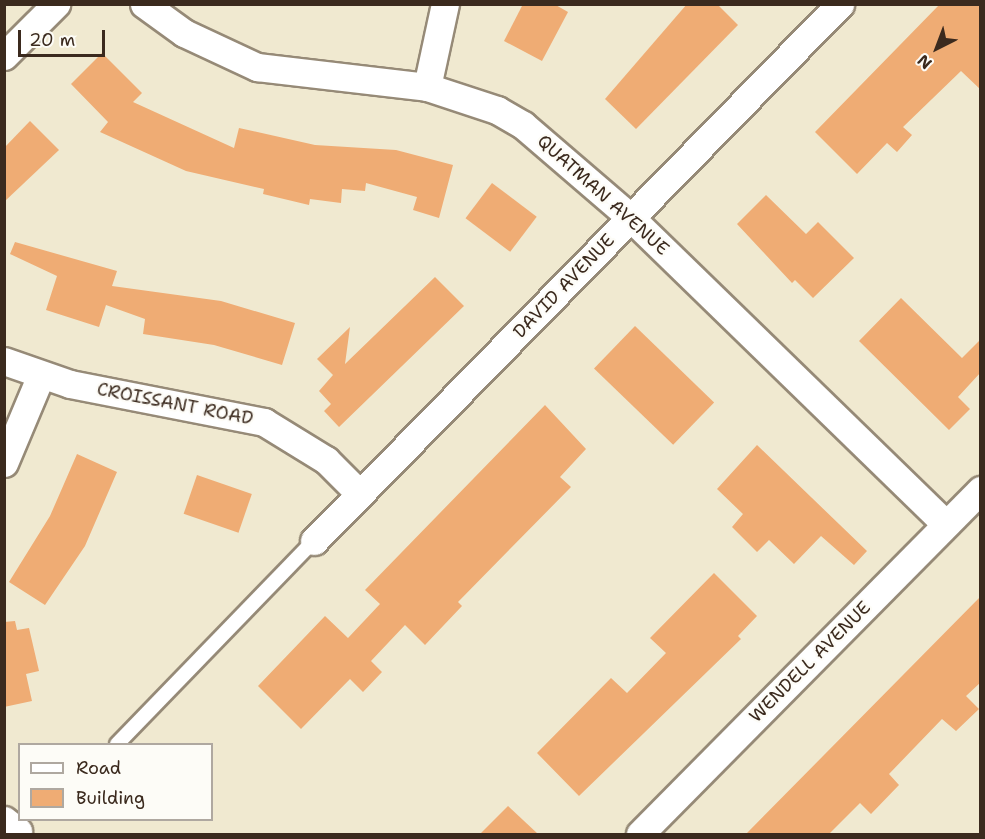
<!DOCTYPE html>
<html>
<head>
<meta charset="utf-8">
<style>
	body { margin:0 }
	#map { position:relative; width:985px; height:839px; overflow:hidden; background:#f0e9d0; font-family:"Shantell Sans",sans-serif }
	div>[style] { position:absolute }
	.building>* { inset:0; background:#efac74; transform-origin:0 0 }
	.roads { filter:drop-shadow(2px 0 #968a77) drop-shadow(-2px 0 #968a77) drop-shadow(0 2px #968a77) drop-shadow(0 -2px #968a77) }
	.service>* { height:14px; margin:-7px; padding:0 7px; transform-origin:7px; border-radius:7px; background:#fff }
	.minor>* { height:27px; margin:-13.5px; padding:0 13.5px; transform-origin:13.5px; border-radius:13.5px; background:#fff }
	span { translate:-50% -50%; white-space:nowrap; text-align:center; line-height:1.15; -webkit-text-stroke:4.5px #fdfcf7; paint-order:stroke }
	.street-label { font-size:18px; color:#3b2a1e }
	.frame { position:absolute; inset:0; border:6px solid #3b2a1e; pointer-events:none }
	.legend { position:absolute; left:18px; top:743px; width:195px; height:78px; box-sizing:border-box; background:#fdfcf7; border:2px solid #afa8a0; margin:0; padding:8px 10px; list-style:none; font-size:18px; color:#3b2a1e }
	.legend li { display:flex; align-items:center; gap:12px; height:30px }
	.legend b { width:30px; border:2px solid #afa8a0 }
	.north { position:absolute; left:907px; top:18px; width:60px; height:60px; -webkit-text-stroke:4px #fdfcf7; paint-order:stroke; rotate:222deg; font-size:16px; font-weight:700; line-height:24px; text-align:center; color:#3b2a1e }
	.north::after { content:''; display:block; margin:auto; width:21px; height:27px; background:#3b2a1e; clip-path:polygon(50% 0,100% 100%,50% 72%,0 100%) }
	.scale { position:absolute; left:18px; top:30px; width:87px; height:27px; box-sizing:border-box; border:3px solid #3b2a1e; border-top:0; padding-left:8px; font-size:18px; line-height:21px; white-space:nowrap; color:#3b2a1e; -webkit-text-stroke:4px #fdfcf7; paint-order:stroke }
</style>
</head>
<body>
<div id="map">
	<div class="building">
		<div style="clip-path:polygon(523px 4px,554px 4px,568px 12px,542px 61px,504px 41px)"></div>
		<div style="clip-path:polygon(687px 4px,717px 4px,738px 25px,636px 129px,605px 99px)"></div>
		<div style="clip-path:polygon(940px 4px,981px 4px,981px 90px,961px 71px,903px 127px,912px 135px,897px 152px,887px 143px,857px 174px,815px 132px)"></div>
		<div style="clip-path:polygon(102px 53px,142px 93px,133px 102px,234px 148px,239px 128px,315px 145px,396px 150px,453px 165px,439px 218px,413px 210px,417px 197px,366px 183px,365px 191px,342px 189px,341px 203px,310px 199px,309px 205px,263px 194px,264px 189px,186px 171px,100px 132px,108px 122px,71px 84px)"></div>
		<div style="clip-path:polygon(30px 121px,59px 150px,4px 202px,4px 148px)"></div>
		<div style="left:492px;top:183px;width:56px;height:44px;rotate:37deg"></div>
		<div style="clip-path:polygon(766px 195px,806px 234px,818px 222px,854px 258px,813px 298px,795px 280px,792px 283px,737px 224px)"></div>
		<div style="clip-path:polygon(15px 242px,117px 271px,112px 286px,221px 301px,295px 323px,282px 365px,214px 345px,143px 334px,145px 319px,106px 305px,99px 327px,46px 310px,57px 276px,10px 254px)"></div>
		<div style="clip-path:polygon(435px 277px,464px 306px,339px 427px,324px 411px,331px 404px,319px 391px,333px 375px,317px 359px,350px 327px,345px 364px)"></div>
		<div style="clip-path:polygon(901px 298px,962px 358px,981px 339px,981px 372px,958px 397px,970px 409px,949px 430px,859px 341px)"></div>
		<div style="left:635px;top:326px;width:110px;height:59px;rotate:44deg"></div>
		<div style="clip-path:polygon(545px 405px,586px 449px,560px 477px,571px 487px,458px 602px,462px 606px,425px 645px,405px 625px,371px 661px,382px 672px,363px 692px,350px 679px,301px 729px,258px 686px,325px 616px,348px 638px,380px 604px,365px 590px)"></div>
		<div style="clip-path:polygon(757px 445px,867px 551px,854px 565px,821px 536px,794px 564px,769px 540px,757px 552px,732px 527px,743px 514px,717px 489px)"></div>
		<div style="clip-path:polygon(77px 454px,117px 472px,85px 546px,45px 605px,9px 582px,50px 516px)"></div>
		<div style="left:197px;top:475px;width:58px;height:41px;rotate:19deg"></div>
		<div style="clip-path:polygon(714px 573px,757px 616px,738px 636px,741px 639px,579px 796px,537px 753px,611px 678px,627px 693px,666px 653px,650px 638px)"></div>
		<div style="clip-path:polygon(981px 596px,981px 682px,966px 696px,979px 709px,956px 731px,942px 719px,889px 774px,899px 785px,871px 814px,860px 803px,829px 834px,746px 834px)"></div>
		<div style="clip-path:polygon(15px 621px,17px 630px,29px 628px,39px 671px,26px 674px,32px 701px,4px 707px,4px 622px)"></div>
		<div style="clip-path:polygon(508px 806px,538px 834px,480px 834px)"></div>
	</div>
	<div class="roads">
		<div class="service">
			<div style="left:117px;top:744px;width:283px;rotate:-45.9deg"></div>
		</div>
		<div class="minor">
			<div style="left:144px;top:4px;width:49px;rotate:35.9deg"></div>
			<div style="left:184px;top:33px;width:81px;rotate:25deg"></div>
			<div style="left:257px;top:67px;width:171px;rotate:6.7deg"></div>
			<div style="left:427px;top:87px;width:74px;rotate:18.2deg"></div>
			<div style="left:497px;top:110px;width:30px;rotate:30deg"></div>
			<div style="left:523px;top:125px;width:143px;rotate:40.7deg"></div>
			<div style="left:631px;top:218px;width:439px;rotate:44.2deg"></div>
			<div style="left:4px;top:56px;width:74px;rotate:-45deg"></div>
			<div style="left:427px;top:87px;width:85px;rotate:-77.8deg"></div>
			<div style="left:4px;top:361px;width:70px;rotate:19.2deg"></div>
			<div style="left:70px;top:384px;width:198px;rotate:11.1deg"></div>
			<div style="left:264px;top:422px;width:73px;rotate:31.5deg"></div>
			<div style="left:326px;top:460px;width:48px;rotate:45deg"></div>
			<div style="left:4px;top:463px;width:95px;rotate:-67.2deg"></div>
			<div style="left:314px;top:541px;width:752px;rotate:-45.59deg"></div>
			<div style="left:4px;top:820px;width:18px;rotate:38deg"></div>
			<div style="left:640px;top:834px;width:484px;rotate:-45.3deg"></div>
		</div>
	</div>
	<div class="street-label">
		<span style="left:603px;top:195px;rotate:42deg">QUATMAN AVENUE</span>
		<span style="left:564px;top:286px;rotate:-46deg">DAVID AVENUE</span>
		<span style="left:175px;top:404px;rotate:11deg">CROISSANT ROAD</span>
		<span style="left:810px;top:662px;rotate:-45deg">WENDELL AVENUE</span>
	</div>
	<div class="frame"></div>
	<ul class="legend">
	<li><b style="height:8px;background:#fff"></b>Road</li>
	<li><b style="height:16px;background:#efac74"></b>Building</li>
	</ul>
	<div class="north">N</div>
	<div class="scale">20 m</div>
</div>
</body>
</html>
